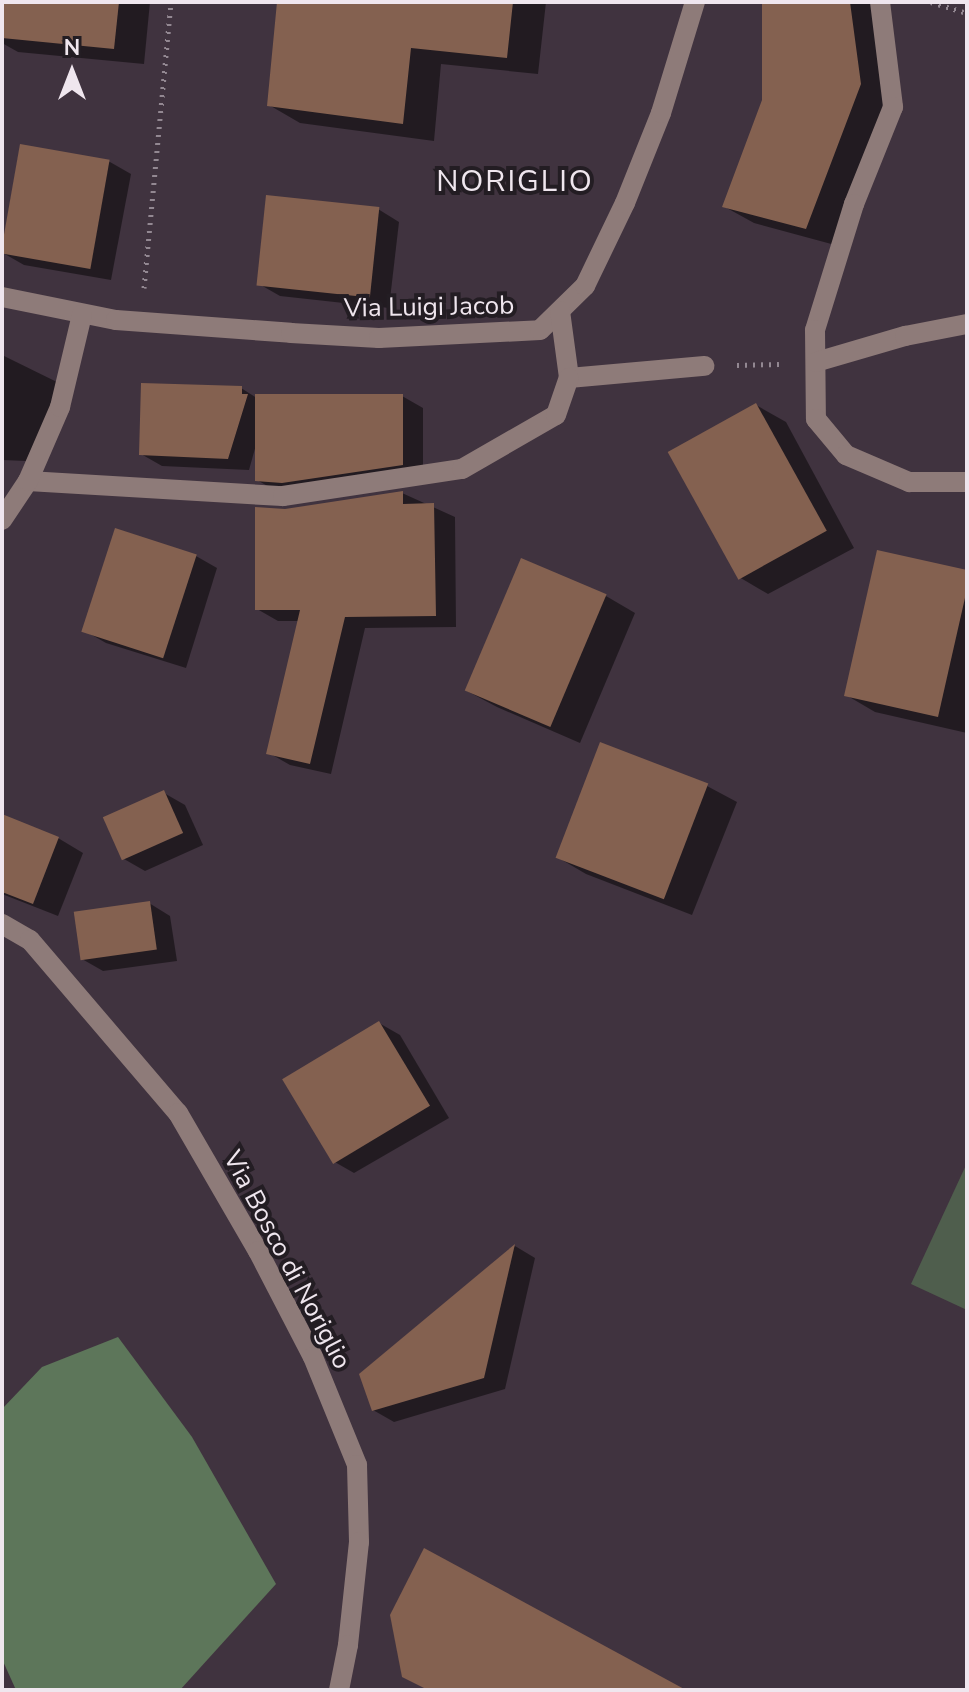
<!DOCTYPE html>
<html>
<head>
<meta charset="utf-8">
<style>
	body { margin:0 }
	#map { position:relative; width:969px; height:1692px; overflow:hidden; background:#40333f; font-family:"Nunito Sans",sans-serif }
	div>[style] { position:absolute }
	.green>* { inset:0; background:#4f5e4d }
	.forest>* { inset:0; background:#5d765a }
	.shadow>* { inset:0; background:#0007 }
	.building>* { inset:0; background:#846150; transform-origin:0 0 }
	.path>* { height:5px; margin-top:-2.5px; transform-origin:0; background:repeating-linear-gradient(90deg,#938892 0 2px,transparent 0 8px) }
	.minor>* { height:20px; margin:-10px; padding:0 10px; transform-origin:10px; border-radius:10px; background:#8e7b79 }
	span { translate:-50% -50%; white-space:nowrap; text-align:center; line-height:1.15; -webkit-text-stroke:8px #231d23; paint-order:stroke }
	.street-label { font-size:26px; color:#efe6ee }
	.quarter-label { font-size:30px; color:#efe6ee; letter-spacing:2px }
	.frame { position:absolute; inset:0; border:4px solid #efe6ee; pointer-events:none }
	.north { position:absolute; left:32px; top:32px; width:80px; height:80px; -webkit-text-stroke:6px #231d23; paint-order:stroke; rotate:0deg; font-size:22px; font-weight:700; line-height:32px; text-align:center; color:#efe6ee }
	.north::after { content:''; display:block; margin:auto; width:28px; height:36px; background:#efe6ee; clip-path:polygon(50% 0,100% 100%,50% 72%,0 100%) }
</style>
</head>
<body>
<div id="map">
	<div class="green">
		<div style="clip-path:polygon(967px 1163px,967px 1310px,911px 1284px)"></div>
	</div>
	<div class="forest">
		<div style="clip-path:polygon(118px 1337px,192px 1437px,276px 1584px,180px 1690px,16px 1690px,2px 1659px,2px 1409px,42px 1367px)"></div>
	</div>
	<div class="shadow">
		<div style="clip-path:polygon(2px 2px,150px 2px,144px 64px,18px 52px,2px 43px)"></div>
		<div style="clip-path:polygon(279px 2px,546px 2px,538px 74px,441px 64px,434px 141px,300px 123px,269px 105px)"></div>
		<div style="clip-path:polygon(764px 2px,876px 2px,890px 102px,835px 245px,754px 223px,725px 207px,764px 100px)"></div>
		<div style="clip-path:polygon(22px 147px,110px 162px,131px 174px,111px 280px,24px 265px,3px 253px)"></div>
		<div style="clip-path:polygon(378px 209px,399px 222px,389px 308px,280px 296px,259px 284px)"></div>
		<div style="clip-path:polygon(2px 355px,61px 384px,26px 461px,2px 460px)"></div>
		<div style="clip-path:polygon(241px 388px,257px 398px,402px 396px,423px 408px,423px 476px,278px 492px,257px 480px,256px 445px,249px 470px,162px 466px,141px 454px)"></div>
		<div style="clip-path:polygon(756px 405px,786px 422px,854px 548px,768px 594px,739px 577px)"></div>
		<div style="clip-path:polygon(402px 493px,455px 517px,456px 627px,365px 628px,331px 774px,290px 765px,269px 753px,299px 621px,278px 621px,257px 609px,285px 511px)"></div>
		<div style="clip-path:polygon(116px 531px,196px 556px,217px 568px,186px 668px,106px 643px,85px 631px)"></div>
		<div style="clip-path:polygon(967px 572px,967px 733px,875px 712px,846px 695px)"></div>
		<div style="clip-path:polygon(606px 596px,635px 613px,580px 743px,497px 707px,467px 691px)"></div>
		<div style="clip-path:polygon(601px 744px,707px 786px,737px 802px,692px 915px,586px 874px,557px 857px)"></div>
		<div style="clip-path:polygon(164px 793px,185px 805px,203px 845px,145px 871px,124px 859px)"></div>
		<div style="clip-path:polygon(2px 816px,58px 838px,83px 853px,58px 916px,2px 894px)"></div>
		<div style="clip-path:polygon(149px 903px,170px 916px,177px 961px,103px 971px,82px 959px)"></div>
		<div style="clip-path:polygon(379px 1023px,400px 1035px,449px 1118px,354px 1173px,333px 1161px)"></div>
		<div style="clip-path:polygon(515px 1246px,535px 1258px,505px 1389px,394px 1422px,373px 1410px,361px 1375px)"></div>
	</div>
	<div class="building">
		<div style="clip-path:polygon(2px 2px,119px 2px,114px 49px,2px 38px)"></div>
		<div style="clip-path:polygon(277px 2px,513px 2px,507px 58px,411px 48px,403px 124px,267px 106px)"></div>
		<div style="clip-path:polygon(762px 2px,850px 2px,861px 84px,806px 229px,722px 207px,762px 100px)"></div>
		<div style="left:20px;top:144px;width:91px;height:111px;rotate:10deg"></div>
		<div style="left:266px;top:195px;width:114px;height:91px;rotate:6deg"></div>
		<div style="clip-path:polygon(141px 383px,242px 386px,242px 394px,248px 394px,228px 459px,139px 455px)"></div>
		<div style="clip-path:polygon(255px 394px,403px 394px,403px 465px,282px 483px,255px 481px)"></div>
		<div style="left:756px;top:403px;width:146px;height:101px;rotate:61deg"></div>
		<div style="clip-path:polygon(403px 491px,403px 504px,434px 503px,436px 616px,345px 617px,310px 764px,266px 754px,300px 610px,255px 610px,255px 507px,285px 509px)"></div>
		<div style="left:115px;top:528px;width:86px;height:109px;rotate:18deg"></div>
		<div style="clip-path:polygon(877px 550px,967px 570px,967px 589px,938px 717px,844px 696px)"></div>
		<div style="left:521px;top:558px;width:93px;height:144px;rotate:23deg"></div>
		<div style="left:600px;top:742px;width:116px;height:124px;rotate:21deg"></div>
		<div style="left:164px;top:790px;width:47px;height:67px;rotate:66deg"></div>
		<div style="clip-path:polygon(2px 814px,59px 837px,33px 904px,2px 892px)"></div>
		<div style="left:150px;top:901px;width:49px;height:77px;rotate:82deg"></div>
		<div style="left:379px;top:1021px;width:99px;height:113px;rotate:59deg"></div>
		<div style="clip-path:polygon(515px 1244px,484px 1378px,372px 1411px,359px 1374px)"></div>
		<div style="clip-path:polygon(424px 1548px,686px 1690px,428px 1690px,402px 1677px,390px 1615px)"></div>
	</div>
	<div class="path">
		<div style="left:931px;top:2px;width:38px;rotate:17deg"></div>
		<div style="left:144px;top:288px;width:287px;rotate:-84.6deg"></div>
		<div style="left:737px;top:365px;width:42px;rotate:-1.4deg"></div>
	</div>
	<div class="minor">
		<div style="left:880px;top:2px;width:106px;rotate:82.9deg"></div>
		<div style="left:893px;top:107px;width:105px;rotate:111.9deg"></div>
		<div style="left:854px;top:204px;width:132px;rotate:107.2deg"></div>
		<div style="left:815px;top:330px;width:89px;rotate:89.4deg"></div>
		<div style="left:816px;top:419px;width:47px;rotate:50.2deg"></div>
		<div style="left:846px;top:455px;width:69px;rotate:23.2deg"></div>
		<div style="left:909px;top:482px;width:58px"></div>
		<div style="left:2px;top:297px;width:116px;rotate:11.4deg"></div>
		<div style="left:116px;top:320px;width:175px;rotate:4.2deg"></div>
		<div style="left:291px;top:333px;width:88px;rotate:3.3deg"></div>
		<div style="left:379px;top:338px;width:161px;rotate:-2.8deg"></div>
		<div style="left:540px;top:330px;width:63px;rotate:-44.4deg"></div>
		<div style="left:585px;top:286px;width:92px;rotate:-64.3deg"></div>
		<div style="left:625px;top:203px;width:97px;rotate:-68.2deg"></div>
		<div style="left:661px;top:113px;width:116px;rotate:-73deg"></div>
		<div style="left:560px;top:311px;width:68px;rotate:82.3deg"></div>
		<div style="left:569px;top:378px;width:136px;rotate:-5.1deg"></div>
		<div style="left:816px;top:362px;width:93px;rotate:-16.3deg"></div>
		<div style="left:905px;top:336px;width:63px;rotate:-11deg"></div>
		<div style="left:28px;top:481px;width:255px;rotate:3.4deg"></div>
		<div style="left:283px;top:496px;width:181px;rotate:-8.6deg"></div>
		<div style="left:462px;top:469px;width:108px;rotate:-29.9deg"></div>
		<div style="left:556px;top:415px;width:39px;rotate:-71deg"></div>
		<div style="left:2px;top:520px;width:47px;rotate:-56.3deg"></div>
		<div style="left:28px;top:481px;width:81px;rotate:-66.6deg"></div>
		<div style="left:60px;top:407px;width:95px;rotate:-76.6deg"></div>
		<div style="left:2px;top:924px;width:32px;rotate:30deg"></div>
		<div style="left:30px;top:940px;width:228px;rotate:49.5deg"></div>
		<div style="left:178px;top:1113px;width:160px;rotate:59.9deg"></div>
		<div style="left:258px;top:1251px;width:119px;rotate:62.6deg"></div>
		<div style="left:313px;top:1357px;width:117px;rotate:67.8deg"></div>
		<div style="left:357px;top:1465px;width:77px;rotate:88.5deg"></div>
		<div style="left:359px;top:1542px;width:104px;rotate:96.1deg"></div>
		<div style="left:348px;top:1645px;width:46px;rotate:101.3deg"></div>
	</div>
	<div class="street-label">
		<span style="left:429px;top:307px;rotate:-1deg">Via Luigi Jacob</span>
		<span style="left:287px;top:1260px;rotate:62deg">Via Bosco di Noriglio</span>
	</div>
	<div class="quarter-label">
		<span style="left:515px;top:182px">NORIGLIO</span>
	</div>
	<div class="frame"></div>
	<div class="north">N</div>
</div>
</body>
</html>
